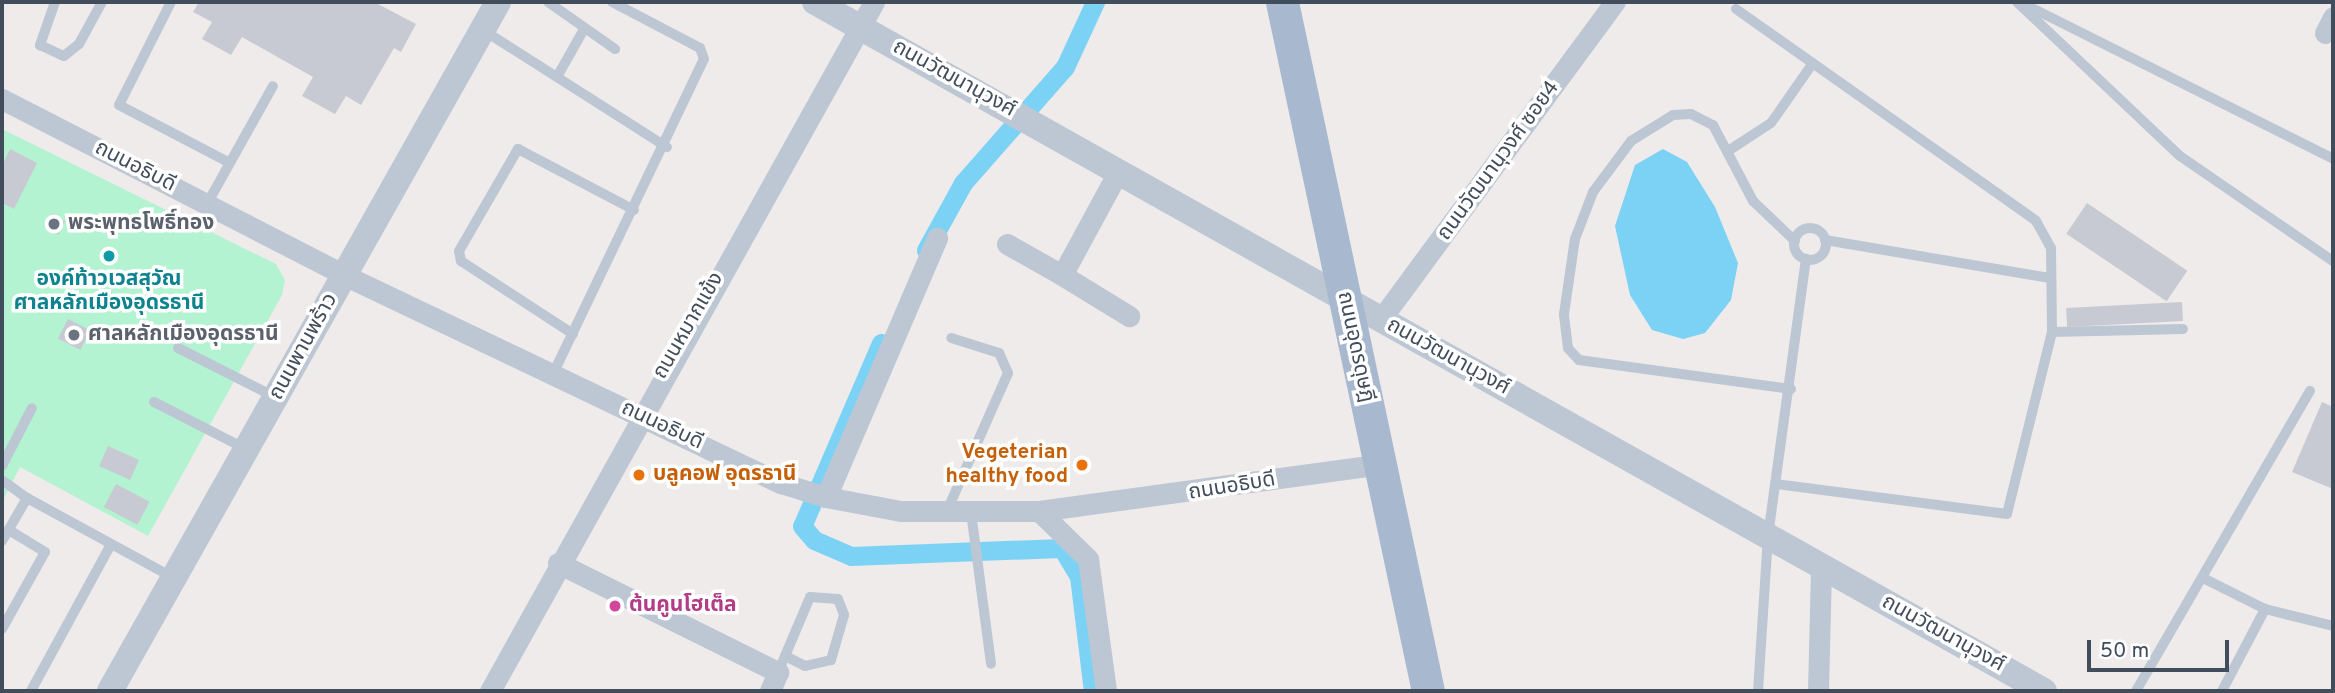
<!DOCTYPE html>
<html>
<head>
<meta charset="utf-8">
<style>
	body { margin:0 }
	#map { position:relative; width:2335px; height:693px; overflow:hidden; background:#efebeb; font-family:Overpass,"Noto Sans Thai",sans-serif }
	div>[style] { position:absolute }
	.green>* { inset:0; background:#b3f3d1 }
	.water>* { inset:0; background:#7bd2f5 }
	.canal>* { height:19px; margin:-9.5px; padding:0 9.5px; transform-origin:9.5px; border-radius:9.5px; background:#7bd2f5 }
	.building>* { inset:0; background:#c7cad2; transform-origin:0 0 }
	.service>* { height:10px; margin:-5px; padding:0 5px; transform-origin:5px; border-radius:5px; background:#bdc7d3 }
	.service>.ring { margin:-5px; padding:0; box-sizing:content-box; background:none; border:10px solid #bdc7d3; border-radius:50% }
	.minor>* { height:21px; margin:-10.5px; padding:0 10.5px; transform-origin:10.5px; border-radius:10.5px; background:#bdc7d3 }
	.tertiary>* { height:26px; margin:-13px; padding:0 13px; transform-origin:13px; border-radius:13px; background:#bdc7d3 }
	.primary>* { height:33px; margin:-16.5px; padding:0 16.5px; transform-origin:16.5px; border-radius:16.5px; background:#a8b8cf }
	.dots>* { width:19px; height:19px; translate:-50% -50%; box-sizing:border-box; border:4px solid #fff; border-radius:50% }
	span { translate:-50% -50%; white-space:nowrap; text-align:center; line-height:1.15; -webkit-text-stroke:7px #fff; paint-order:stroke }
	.street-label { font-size:21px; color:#424d5b }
	.worship-label { font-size:21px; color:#5b616d; font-weight:700 }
	.left { translate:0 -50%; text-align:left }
	.culture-label { font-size:21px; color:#0d838f; font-weight:700 }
	.food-label { font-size:21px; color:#c56008; font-weight:700 }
	.right { translate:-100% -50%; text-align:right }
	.hotel-label { font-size:21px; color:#b23c85; font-weight:700 }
	.frame { position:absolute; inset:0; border:4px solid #424d5b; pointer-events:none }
	.scale { position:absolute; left:2087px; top:640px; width:142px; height:32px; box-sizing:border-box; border:4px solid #424d5b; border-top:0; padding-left:9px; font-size:21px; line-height:24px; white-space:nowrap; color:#424d5b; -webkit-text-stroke:5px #fff; paint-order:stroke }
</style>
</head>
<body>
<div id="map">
	<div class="green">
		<div style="clip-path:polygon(2px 129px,276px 264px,285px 280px,282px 295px,148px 536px,20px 467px,2px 502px)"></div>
	</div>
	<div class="water">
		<div style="clip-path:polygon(1663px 149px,1687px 162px,1715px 207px,1738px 263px,1731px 300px,1705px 333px,1683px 339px,1652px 330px,1630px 295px,1615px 226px,1635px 165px)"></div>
	</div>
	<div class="canal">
		<div style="left:926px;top:250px;width:77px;rotate:-61.1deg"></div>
		<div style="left:963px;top:183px;width:154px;rotate:-48.7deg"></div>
		<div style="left:1065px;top:67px;width:72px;rotate:-65.2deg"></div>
		<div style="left:881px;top:343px;width:199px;rotate:113.3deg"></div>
		<div style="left:802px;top:526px;width:18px;rotate:49deg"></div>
		<div style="left:814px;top:540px;width:40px;rotate:23.4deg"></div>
		<div style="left:851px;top:556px;width:211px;rotate:-2.2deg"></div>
		<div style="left:1062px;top:548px;width:33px;rotate:59deg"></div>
		<div style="left:1079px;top:576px;width:116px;rotate:83.1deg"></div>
	</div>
	<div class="building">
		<div style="clip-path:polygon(199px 2px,374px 2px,416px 24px,401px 52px,394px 48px,361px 105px,346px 96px,335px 114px,302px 96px,313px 77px,242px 37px,231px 55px,202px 39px,212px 22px,193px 12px)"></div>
		<div style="clip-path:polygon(10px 149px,37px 163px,14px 209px,2px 203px,2px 166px)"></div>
		<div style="left:2087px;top:203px;width:121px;height:37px;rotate:34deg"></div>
		<div style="left:51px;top:214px;width:16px;height:15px;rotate:27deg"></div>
		<div style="left:2182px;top:302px;width:19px;height:116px;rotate:87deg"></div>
		<div style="left:68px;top:319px;width:25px;height:22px;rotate:27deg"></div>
		<div style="clip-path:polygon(2322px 402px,2333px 407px,2333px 489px,2292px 472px)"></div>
		<div style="left:108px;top:446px;width:34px;height:22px;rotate:24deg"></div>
		<div style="left:116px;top:484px;width:38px;height:26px;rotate:28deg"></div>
	</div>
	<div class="service">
		<div style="left:55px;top:2px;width:46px;rotate:109.2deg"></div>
		<div style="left:40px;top:45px;width:26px;rotate:25deg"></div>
		<div style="left:64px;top:56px;width:19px;rotate:-39deg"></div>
		<div style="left:79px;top:44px;width:48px;rotate:-61.3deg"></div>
		<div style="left:171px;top:2px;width:115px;rotate:116.8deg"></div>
		<div style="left:119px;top:105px;width:125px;rotate:27.6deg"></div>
		<div style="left:548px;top:2px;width:82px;rotate:35deg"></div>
		<div style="left:2017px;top:2px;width:224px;rotate:43.4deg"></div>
		<div style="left:2180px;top:156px;width:186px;rotate:34.5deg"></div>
		<div style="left:2026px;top:5px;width:343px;rotate:26.6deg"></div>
		<div style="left:1736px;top:9px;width:367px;rotate:35.2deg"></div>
		<div style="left:2036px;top:221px;width:31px;rotate:61deg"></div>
		<div style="left:2051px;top:248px;width:84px;rotate:89.3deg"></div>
		<div style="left:2052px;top:332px;width:187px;rotate:103.9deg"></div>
		<div style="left:2007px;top:514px;width:233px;rotate:-172.6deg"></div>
		<div style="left:483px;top:30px;width:218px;rotate:32.5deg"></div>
		<div style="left:557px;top:77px;width:55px;rotate:-60.6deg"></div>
		<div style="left:1728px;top:151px;width:51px;rotate:-33.1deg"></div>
		<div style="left:1771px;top:123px;width:73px;rotate:-55deg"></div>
		<div style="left:207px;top:204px;width:135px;rotate:-60.8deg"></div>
		<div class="ring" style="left:1794px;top:228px;width:22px;height:22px"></div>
		<div style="left:1825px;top:240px;width:228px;rotate:9.6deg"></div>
		<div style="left:2052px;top:332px;width:131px;rotate:-1.3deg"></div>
		<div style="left:573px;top:334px;width:134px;rotate:-146.9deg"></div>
		<div style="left:461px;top:261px;width:10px;rotate:-101deg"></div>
		<div style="left:459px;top:251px;width:118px;rotate:-60deg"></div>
		<div style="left:518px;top:149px;width:131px;rotate:27.7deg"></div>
		<div style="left:178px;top:348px;width:109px;rotate:26.8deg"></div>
		<div style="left:553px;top:374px;width:349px;rotate:-64.4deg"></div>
		<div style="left:704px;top:59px;width:12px;rotate:-110deg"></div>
		<div style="left:700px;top:48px;width:99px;rotate:-152.4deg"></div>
		<div style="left:1791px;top:389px;width:214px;rotate:-172.2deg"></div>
		<div style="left:1579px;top:360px;width:16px;rotate:-133deg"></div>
		<div style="left:1568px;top:348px;width:34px;rotate:-97deg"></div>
		<div style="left:1564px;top:314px;width:76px;rotate:-81.7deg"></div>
		<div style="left:1575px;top:239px;width:50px;rotate:-69deg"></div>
		<div style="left:1593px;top:192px;width:64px;rotate:-53.3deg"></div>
		<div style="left:1631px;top:141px;width:49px;rotate:-31.8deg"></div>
		<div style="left:1673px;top:115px;width:18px;rotate:-3deg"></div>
		<div style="left:1691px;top:114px;width:25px;rotate:27deg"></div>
		<div style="left:1713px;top:125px;width:86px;rotate:62.2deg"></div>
		<div style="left:1753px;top:201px;width:58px;rotate:43.6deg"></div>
		<div style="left:154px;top:402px;width:103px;rotate:27.1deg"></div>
		<div style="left:2px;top:466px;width:65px;rotate:-62.7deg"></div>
		<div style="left:2px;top:480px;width:31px;rotate:36deg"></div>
		<div style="left:971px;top:512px;width:153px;rotate:82.5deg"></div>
		<div style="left:946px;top:513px;width:153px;rotate:-66.1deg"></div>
		<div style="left:1008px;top:373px;width:22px;rotate:-114deg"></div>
		<div style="left:999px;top:353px;width:50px;rotate:-162.6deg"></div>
		<div style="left:2px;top:541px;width:50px;rotate:-59.8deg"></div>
		<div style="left:27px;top:498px;width:167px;rotate:28.6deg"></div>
		<div style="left:2203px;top:578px;width:69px;rotate:26.6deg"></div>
		<div style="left:2265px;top:609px;width:70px;rotate:14deg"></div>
		<div style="left:2px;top:629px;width:88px;rotate:-60.8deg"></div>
		<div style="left:45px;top:552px;width:42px;rotate:-148.6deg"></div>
		<div style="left:778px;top:672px;width:17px;rotate:-66deg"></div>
		<div style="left:785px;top:656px;width:64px;rotate:-67deg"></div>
		<div style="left:810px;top:597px;width:28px;rotate:4deg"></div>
		<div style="left:838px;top:599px;width:17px;rotate:69deg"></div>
		<div style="left:844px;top:615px;width:47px;rotate:106.1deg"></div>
		<div style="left:831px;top:660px;width:27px;rotate:167deg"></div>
		<div style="left:805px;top:666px;width:22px;rotate:-153deg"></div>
		<div style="left:31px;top:691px;width:165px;rotate:-61.4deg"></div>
		<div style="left:1758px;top:691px;width:155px;rotate:-86.3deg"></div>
		<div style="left:1768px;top:536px;width:280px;rotate:-82.2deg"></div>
		<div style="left:2136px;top:691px;width:347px;rotate:-59.9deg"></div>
		<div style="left:2222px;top:691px;width:93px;rotate:-62.3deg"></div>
	</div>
	<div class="minor">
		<div style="left:2325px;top:33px;width:18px;rotate:-63deg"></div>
		<div style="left:2px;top:99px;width:385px;rotate:27.2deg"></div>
		<div style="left:344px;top:275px;width:484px;rotate:25.5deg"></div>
		<div style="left:781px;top:483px;width:47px;rotate:17.3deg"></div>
		<div style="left:826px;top:497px;width:76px;rotate:10.6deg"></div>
		<div style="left:901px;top:511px;width:138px"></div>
		<div style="left:1039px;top:511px;width:344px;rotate:-7.8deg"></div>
		<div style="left:1118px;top:172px;width:117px;rotate:118.5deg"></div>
		<div style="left:1062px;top:275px;width:79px;rotate:31.5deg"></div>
		<div style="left:1007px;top:244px;width:63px;rotate:29.4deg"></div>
		<div style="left:1381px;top:319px;width:394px;rotate:-53.6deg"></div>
		<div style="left:826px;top:497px;width:282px;rotate:-66.8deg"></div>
		<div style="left:1039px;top:511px;width:69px;rotate:44.4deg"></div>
		<div style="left:1088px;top:559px;width:133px;rotate:82.2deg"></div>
		<div style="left:558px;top:563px;width:246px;rotate:26.4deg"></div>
		<div style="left:778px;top:672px;width:21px;rotate:113deg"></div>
		<div style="left:490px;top:691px;width:789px;rotate:-60.87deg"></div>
		<div style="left:1818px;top:691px;width:125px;rotate:-88.6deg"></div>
	</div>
	<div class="tertiary">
		<div style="left:815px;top:2px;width:1409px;rotate:29.28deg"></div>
		<div style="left:110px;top:691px;width:791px;rotate:-60.61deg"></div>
	</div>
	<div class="primary">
		<div style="left:1282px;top:2px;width:704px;rotate:78.04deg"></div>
	</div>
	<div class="dots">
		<div style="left:54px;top:224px;background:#6b7280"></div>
		<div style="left:109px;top:256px;background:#0f9aa8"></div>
		<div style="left:74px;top:335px;background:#6b7280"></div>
		<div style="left:1082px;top:465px;background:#e8710a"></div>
		<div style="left:639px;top:475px;background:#e8710a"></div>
		<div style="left:615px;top:606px;background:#d1479c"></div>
	</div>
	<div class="street-label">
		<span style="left:954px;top:79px;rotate:29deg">ถนนวัฒนานุวงศ์</span>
		<span style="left:1499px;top:161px;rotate:-54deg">ถนนวัฒนานุวงศ์ ซอย4</span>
		<span style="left:135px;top:167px;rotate:27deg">ถนนอธิบดี</span>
		<span style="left:689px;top:326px;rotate:-60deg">ถนนหมากแข้ง</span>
		<span style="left:304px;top:347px;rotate:-61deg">ถนนพานพร้าว</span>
		<span style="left:1355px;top:347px;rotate:78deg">ถนนอุดรดุษฎี</span>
		<span style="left:1448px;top:357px;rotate:29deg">ถนนวัฒนานุวงศ์</span>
		<span style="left:662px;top:426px;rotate:25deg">ถนนอธิบดี</span>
		<span style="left:1232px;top:487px;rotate:-9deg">ถนนอธิบดี</span>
		<span style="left:1943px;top:634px;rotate:29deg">ถนนวัฒนานุวงศ์</span>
	</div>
	<div class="worship-label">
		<span class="left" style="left:68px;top:224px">พระพุทธโพธิ์ทอง</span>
		<span class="left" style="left:88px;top:335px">ศาลหลักเมืองอุดรธานี</span>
	</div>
	<div class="culture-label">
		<span style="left:109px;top:292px">องค์ท้าวเวสสุวัณ<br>ศาลหลักเมืองอุดรธานี</span>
	</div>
	<div class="food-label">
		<span class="right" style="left:1068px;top:465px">Vegeterian<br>healthy food</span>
		<span class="left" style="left:653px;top:475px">บลูคอฟ อุดรธานี</span>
	</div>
	<div class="hotel-label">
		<span class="left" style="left:629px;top:606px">ต้นคูนโฮเต็ล</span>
	</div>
	<div class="frame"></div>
	<div class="scale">50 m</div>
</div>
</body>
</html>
